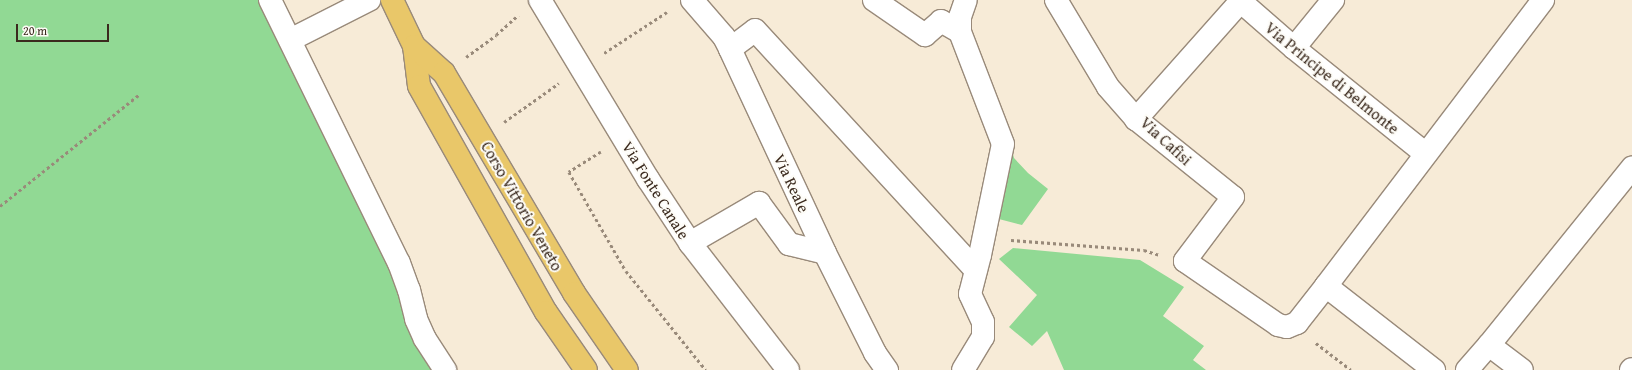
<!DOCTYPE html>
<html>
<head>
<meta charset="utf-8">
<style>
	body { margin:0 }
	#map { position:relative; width:1632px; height:370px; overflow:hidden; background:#f7ebd7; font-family:"Gentium Book Plus",serif }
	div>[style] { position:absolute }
	.green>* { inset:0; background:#91d994 }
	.path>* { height:2.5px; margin-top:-1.25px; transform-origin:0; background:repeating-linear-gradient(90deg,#998a7a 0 3px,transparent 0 6px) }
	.roads { filter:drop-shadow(1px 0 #998a7a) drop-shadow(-1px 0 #998a7a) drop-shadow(0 1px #998a7a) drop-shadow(0 -1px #998a7a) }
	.minor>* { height:22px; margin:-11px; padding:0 11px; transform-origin:11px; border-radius:11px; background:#fff }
	.major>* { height:22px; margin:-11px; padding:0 11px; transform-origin:11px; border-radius:11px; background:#e9c769 }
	span { translate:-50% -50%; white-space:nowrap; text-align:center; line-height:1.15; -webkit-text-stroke:4px #fdfcf7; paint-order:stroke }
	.street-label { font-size:16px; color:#3b2a1e }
	.scale { position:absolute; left:16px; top:24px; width:93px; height:18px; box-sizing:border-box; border:2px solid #3b2a1e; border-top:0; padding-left:5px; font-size:12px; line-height:14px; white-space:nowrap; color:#3b2a1e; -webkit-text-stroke:3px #fdfcf7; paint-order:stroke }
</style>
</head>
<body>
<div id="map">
	<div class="green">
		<div style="clip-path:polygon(0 0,270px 0,445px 370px,0 370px)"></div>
		<div style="clip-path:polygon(1009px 139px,1014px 158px,1028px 173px,1048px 189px,1022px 225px,995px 218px)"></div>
		<div style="clip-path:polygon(1013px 248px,1140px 260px,1184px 287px,1163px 316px,1204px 346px,1193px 360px,1206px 370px,1064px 370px,1047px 331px,1032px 346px,1009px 327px,1037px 295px,999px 259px)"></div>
	</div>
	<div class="path">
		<div style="left:604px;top:53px;width:75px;rotate:-33.1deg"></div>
		<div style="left:466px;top:57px;width:37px;rotate:-36deg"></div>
		<div style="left:496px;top:35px;width:30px;rotate:-42deg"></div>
		<div style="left:504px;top:122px;width:67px;rotate:-35.3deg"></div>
		<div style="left:601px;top:152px;width:38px;rotate:148deg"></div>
		<div style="left:569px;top:172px;width:114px;rotate:60.1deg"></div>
		<div style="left:626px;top:271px;width:127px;rotate:51.1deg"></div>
		<div style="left:0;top:206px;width:179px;rotate:-38.7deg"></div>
		<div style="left:1011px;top:240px;width:133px;rotate:4.3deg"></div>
		<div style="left:1144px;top:250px;width:16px;rotate:18deg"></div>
		<div style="left:1316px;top:343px;width:44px;rotate:37.6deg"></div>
	</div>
	<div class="roads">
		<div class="minor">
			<div style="left:270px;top:0;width:293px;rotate:63.9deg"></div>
			<div style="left:399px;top:263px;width:29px;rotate:70deg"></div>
			<div style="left:409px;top:290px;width:30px;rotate:76deg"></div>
			<div style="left:416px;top:319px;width:22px;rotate:66deg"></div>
			<div style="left:425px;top:339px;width:37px;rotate:57deg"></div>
			<div style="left:540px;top:0;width:209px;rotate:58.9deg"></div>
			<div style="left:648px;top:179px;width:77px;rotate:56.7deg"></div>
			<div style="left:690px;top:243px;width:160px;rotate:52.3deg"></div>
			<div style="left:692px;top:0;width:49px;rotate:49.1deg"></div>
			<div style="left:724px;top:37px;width:13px;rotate:63deg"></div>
			<div style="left:730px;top:49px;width:225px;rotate:65deg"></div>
			<div style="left:825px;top:253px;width:112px;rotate:63.4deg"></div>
			<div style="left:875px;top:353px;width:21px;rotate:55deg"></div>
			<div style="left:874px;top:0;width:62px;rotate:34.5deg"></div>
			<div style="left:925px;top:35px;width:21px;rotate:-41deg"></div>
			<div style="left:941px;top:21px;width:22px;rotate:30deg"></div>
			<div style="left:1056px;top:0;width:101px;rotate:59.1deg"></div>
			<div style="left:1108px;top:87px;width:43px;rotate:48.8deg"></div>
			<div style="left:1239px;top:0;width:73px;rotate:41.1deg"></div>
			<div style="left:1294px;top:48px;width:169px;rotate:38.8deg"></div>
			<div style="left:1240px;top:2px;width:157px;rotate:131.6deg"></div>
			<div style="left:1136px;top:119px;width:124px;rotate:38.8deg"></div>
			<div style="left:1233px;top:197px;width:80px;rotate:126.9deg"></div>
			<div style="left:1185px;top:261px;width:113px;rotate:34.5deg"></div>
			<div style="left:1278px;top:325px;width:9px;rotate:13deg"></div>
			<div style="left:1287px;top:327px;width:11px;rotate:-22deg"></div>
			<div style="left:1297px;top:323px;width:47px;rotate:-51.9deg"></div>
			<div style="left:1326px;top:286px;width:359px;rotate:-52.8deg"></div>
			<div style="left:290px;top:40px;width:89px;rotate:-26.9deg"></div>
			<div style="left:1294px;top:48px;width:62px;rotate:-50.9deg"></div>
			<div style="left:730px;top:49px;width:31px;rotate:-37deg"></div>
			<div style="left:755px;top:30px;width:326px;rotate:47.4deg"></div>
			<div style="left:690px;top:243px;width:80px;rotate:-30.1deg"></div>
			<div style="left:759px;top:203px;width:51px;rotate:53.8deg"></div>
			<div style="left:789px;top:244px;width:37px;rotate:14deg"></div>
			<div style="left:1326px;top:286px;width:137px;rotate:37.9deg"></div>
			<div style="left:1489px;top:345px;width:41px;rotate:37.1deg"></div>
			<div style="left:963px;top:370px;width:39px;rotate:-59deg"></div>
			<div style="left:983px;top:337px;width:15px;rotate:-90deg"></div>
			<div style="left:983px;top:322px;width:31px;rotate:-115deg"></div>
			<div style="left:970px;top:294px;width:40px;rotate:-75.6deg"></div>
			<div style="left:980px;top:255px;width:113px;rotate:-78.3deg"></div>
			<div style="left:1003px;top:144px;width:120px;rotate:-111deg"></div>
			<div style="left:960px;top:32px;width:15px;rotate:-90deg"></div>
			<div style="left:960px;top:17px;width:18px;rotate:-71deg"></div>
			<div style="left:1467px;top:370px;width:33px;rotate:-49deg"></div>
			<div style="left:1489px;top:345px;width:228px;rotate:-51.1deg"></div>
			<div style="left:1631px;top:370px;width:1px;rotate:-45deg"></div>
		</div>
		<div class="major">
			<div style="left:392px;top:0;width:51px;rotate:64.4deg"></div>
			<div style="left:414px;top:46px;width:40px;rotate:82.9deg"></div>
			<div style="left:419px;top:86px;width:259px;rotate:60.7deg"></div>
			<div style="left:546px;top:312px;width:70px;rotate:55.4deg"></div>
			<div style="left:414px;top:46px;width:40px;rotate:42deg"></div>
			<div style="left:444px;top:73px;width:256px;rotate:59.4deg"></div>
			<div style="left:574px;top:293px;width:93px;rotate:55.5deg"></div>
		</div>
	</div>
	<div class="street-label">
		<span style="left:1332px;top:78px;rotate:39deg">Via Principe di Belmonte</span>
		<span style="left:1166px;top:141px;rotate:42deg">Via Cafisi</span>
		<span style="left:792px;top:183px;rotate:65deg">Via Reale</span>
		<span style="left:656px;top:190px;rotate:58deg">Via Fonte Canale</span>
		<span style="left:522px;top:206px;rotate:60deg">Corso Vittorio Veneto</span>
	</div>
	<div class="scale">20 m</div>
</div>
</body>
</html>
